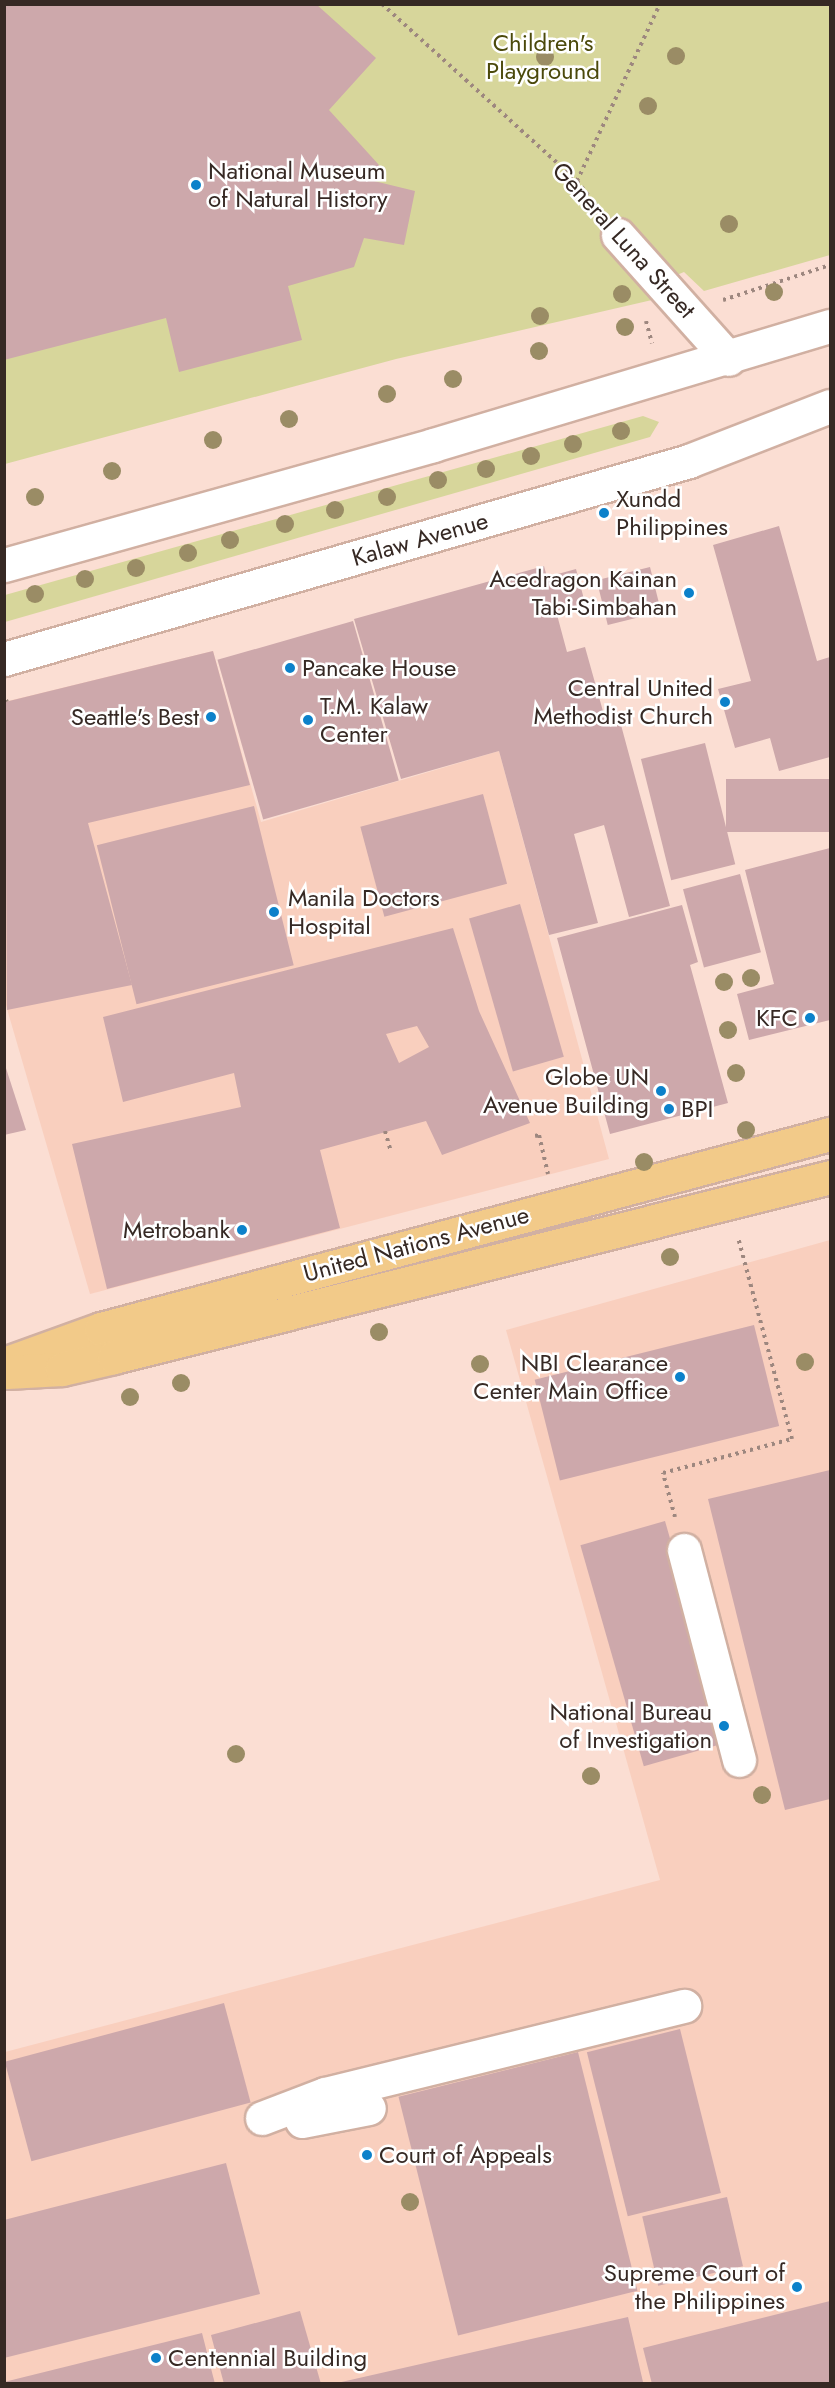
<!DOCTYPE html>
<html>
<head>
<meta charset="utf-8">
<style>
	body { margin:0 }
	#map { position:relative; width:835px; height:2388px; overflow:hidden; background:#fbded3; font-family:Jost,sans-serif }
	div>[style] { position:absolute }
	.built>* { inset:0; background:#f9cfbe }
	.green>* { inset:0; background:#d7d69b }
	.building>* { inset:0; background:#cda8ab; transform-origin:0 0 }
	.path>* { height:4px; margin-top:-2px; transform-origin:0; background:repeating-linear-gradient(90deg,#9d877f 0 3px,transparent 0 7.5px) }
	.roads { filter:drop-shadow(2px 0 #d1b0a2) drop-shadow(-2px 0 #d1b0a2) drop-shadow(0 2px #d1b0a2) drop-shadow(0 -2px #d1b0a2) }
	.minor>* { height:33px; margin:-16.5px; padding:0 16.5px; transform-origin:16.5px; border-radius:16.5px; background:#fff }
	.major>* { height:33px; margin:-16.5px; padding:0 16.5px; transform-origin:16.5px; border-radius:16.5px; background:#f2ca89 }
	.trees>* { width:18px; height:18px; margin:-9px; border-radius:50%; background:#9a8c65 }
	.dots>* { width:16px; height:16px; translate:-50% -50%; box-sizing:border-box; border:3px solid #fff; border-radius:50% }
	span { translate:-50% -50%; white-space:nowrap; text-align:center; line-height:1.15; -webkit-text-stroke:5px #fff; paint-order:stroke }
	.park-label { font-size:24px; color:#4b490b }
	.poi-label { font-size:24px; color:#362924 }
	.left { translate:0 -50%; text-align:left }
	.right { translate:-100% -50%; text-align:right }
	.street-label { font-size:24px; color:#362924 }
	.frame { position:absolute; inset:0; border:6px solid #362924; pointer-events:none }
</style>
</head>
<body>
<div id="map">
	<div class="built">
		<div style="clip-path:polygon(213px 651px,261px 822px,499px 751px,609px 1159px,90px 1294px,5px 1002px,4px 702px)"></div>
		<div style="clip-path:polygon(830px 1240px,830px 2383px,5px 2384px,5px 2052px,660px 1880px,506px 1330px)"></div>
	</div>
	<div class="green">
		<div style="clip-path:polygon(4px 5px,830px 5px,830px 255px,704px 291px,684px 272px,648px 287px,652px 300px,396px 359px,5px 464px)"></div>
		<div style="clip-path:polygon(643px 416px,659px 422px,650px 437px,5px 622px,5px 595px)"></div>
	</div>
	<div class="building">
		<div style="clip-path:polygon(4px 4px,316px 4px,376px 58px,329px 110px,379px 165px,374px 181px,415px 191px,404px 245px,364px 238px,354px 267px,288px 286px,302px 340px,179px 372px,166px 318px,4px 360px)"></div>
		<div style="clip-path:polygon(779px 526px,817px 661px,830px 657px,830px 757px,779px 771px,770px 738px,735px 748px,718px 689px,751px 681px,713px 545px)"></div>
		<div style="clip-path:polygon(544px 566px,547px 577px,576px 569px,585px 603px,556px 611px,567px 652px,585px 647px,606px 722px,621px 725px,670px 906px,629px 917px,604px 825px,574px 834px,598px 923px,549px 935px,499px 751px,401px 779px,354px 619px)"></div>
		<div style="left:650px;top:567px;width:46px;height:55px;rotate:76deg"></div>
		<div style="left:353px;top:621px;width:166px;height:141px;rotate:74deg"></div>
		<div style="clip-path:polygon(213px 651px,250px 785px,88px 823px,132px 985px,7px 1010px,5px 702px)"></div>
		<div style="left:705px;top:743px;width:125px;height:66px;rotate:76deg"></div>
		<div style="left:830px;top:779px;width:53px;height:104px;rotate:90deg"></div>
		<div style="left:483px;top:794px;width:93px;height:127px;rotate:75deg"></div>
		<div style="left:254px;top:806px;width:164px;height:162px;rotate:76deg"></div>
		<div style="clip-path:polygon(830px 848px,830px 1020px,749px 1040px,737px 994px,774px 984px,745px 870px)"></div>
		<div style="left:740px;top:874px;width:81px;height:59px;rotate:75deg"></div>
		<div style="left:520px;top:904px;width:159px;height:53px;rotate:74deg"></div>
		<div style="clip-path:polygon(682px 905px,698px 962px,690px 965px,728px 1103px,610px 1134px,557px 938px)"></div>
		<div style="clip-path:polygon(evenodd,453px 928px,479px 1011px,530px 1123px,442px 1155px,426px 1121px,320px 1150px,340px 1228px,107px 1289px,72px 1144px,241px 1107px,234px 1073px,123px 1102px,103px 1017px,453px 928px,417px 1026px,429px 1047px,399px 1063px,386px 1034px,417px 1026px)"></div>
		<div style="clip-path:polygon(4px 1062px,26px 1130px,4px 1135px)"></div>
		<div style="left:754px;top:1325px;width:104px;height:226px;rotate:76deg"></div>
		<div style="clip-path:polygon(830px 1470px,830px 1799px,785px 1810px,708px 1499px)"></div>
		<div style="left:665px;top:1521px;width:230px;height:88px;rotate:74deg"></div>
		<div style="left:224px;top:2003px;width:103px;height:227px;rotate:75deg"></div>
		<div style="left:680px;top:2029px;width:169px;height:96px;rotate:76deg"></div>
		<div style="left:578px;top:2052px;width:246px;height:185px;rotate:76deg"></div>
		<div style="clip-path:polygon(226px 2163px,260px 2294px,4px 2358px,4px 2220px)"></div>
		<div style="left:727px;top:2197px;width:71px;height:87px;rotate:77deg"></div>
		<div style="clip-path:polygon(830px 2301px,830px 2384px,652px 2384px,643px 2348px)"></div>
		<div style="clip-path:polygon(300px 2311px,321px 2384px,224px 2384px,211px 2335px)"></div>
		<div style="clip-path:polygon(628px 2317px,643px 2382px,337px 2384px,337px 2383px)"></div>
		<div style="clip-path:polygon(202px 2333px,215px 2384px,4px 2384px,4px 2382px)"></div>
	</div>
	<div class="path">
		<div style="left:382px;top:4px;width:263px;rotate:42.2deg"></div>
		<div style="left:577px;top:181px;width:33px;rotate:52deg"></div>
		<div style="left:577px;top:181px;width:195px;rotate:-64.9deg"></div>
		<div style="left:723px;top:300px;width:113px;rotate:-18.1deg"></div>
		<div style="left:646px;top:321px;width:23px;rotate:75deg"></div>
		<div style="left:6px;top:700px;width:2px;rotate:63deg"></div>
		<div style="left:385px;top:1131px;width:22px;rotate:74deg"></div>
		<div style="left:535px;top:1136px;width:4px;rotate:-14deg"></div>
		<div style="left:539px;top:1135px;width:40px;rotate:77deg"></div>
		<div style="left:675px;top:1517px;width:46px;rotate:-105.3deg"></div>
		<div style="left:663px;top:1473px;width:133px;rotate:-14.8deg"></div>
		<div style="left:792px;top:1439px;width:209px;rotate:-105deg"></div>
	</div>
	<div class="roads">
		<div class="minor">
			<div style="left:618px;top:235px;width:166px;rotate:48.2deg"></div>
			<div style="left:4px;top:565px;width:445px;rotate:-15.6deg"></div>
			<div style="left:433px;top:445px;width:414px;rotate:-16.7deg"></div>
			<div style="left:4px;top:659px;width:713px;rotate:-16.12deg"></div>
			<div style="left:689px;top:461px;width:151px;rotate:-21.3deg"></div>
			<div style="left:684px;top:1550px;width:217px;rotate:75.3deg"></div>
			<div style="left:262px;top:2118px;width:67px;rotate:-20.9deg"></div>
			<div style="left:325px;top:2094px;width:370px;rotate:-13.8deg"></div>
			<div style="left:302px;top:2121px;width:68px;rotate:-11deg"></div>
		</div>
		<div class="major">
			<div style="left:4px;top:1364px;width:103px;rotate:-19.8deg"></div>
			<div style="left:101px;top:1329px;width:755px;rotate:-14.98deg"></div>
			<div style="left:7px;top:1372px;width:55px;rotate:-3.1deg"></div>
			<div style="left:62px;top:1369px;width:53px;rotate:-13deg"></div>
			<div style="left:114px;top:1357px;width:738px;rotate:-14.11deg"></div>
		</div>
	</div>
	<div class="trees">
		<div style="left:676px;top:56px"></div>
		<div style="left:545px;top:57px"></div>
		<div style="left:648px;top:106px"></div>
		<div style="left:729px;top:224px"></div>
		<div style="left:774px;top:292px"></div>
		<div style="left:622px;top:294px"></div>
		<div style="left:540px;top:316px"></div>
		<div style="left:625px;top:327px"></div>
		<div style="left:539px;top:351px"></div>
		<div style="left:453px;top:379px"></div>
		<div style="left:387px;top:394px"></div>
		<div style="left:289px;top:419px"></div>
		<div style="left:621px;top:431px"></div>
		<div style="left:213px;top:440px"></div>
		<div style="left:573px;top:444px"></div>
		<div style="left:531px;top:456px"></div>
		<div style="left:486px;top:469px"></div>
		<div style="left:112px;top:471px"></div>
		<div style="left:438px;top:480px"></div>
		<div style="left:35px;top:497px"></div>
		<div style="left:387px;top:497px"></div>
		<div style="left:335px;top:510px"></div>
		<div style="left:285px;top:524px"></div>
		<div style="left:230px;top:540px"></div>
		<div style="left:188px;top:553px"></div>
		<div style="left:136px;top:568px"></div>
		<div style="left:85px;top:579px"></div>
		<div style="left:35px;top:594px"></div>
		<div style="left:751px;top:978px"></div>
		<div style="left:724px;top:982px"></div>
		<div style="left:728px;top:1030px"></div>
		<div style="left:736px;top:1073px"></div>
		<div style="left:746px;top:1130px"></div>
		<div style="left:644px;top:1162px"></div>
		<div style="left:670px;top:1257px"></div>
		<div style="left:379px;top:1332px"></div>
		<div style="left:805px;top:1362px"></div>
		<div style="left:480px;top:1364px"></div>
		<div style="left:181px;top:1383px"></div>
		<div style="left:130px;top:1397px"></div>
		<div style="left:236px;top:1754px"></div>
		<div style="left:591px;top:1776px"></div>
		<div style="left:762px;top:1795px"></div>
		<div style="left:410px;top:2202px"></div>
	</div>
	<div class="dots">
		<div style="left:196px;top:185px;background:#0c81ca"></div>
		<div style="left:604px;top:513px;background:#0c81ca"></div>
		<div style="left:689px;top:593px;background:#0c81ca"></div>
		<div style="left:290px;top:668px;background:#0c81ca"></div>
		<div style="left:725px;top:702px;background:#0c81ca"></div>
		<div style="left:211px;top:717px;background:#0c81ca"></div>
		<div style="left:308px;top:720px;background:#0c81ca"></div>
		<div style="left:274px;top:912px;background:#0c81ca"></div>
		<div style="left:810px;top:1018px;background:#0c81ca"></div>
		<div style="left:661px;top:1091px;background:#0c81ca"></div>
		<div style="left:669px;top:1109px;background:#0c81ca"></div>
		<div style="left:242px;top:1230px;background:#0c81ca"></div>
		<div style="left:680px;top:1377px;background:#0c81ca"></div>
		<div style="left:724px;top:1726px;background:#0c81ca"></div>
		<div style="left:367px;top:2155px;background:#0c81ca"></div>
		<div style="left:797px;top:2287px;background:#0c81ca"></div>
		<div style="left:156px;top:2358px;background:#0c81ca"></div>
	</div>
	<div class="park-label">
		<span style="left:543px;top:57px">Children's<br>Playground</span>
	</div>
	<div class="poi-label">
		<span class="left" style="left:208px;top:185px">National Museum<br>of Natural History</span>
		<span class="left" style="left:616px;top:513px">Xundd<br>Philippines</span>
		<span class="right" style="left:677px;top:593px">Acedragon Kainan<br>Tabi-Simbahan</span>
		<span class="left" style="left:302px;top:668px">Pancake House</span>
		<span class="right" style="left:713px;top:702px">Central United<br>Methodist Church</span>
		<span class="left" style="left:320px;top:720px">T.M. Kalaw<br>Center</span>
		<span class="right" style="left:199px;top:717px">Seattle's Best</span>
		<span class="left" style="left:288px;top:912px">Manila Doctors<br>Hospital</span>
		<span class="right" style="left:798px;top:1018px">KFC</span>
		<span class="right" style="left:649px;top:1091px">Globe UN<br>Avenue Building</span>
		<span class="left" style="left:681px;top:1109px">BPI</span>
		<span class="right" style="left:230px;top:1230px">Metrobank</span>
		<span class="right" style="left:668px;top:1377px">NBI Clearance<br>Center Main Office</span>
		<span class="right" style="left:712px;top:1726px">National Bureau<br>of Investigation</span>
		<span class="left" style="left:379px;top:2155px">Court of Appeals</span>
		<span class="right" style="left:785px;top:2287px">Supreme Court of<br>the Philippines</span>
		<span class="left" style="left:168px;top:2358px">Centennial Building</span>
	</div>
	<div class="street-label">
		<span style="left:624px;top:240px;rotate:48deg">General Luna Street</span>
		<span style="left:420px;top:539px;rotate:-16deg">Kalaw Avenue</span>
		<span style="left:416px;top:1244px;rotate:-15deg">United Nations Avenue</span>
	</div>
	<div class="frame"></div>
</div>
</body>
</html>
